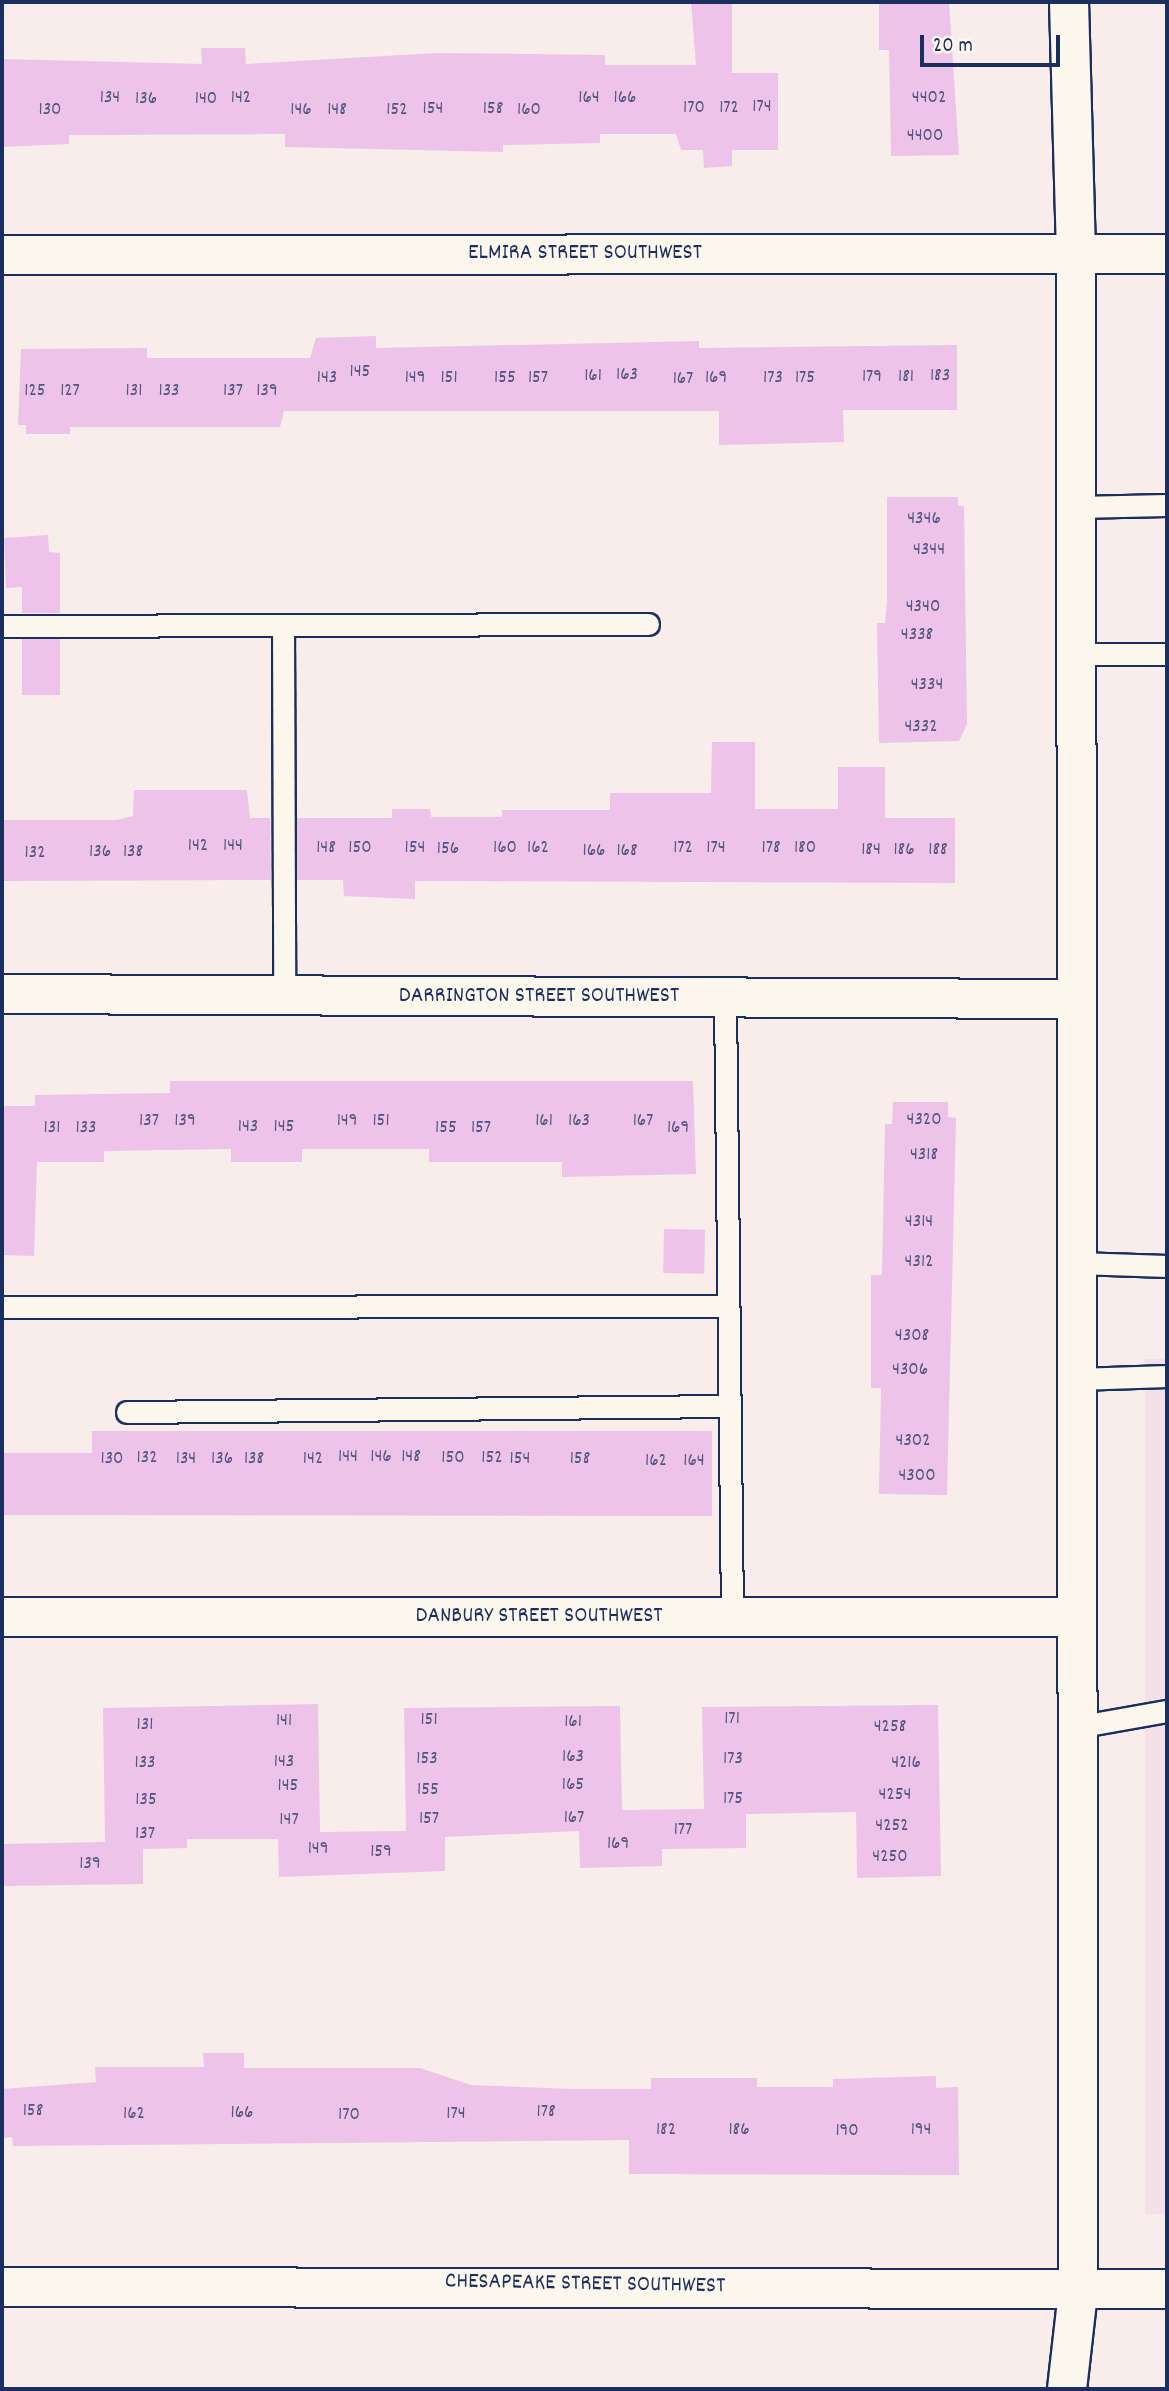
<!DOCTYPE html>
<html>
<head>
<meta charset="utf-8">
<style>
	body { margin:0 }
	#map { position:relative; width:1169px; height:2391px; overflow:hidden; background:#f8edeb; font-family:Dekko,sans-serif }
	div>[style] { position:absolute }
	.built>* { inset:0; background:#f5e0ea; transform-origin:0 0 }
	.building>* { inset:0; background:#edc3e9; transform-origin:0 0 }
	.roads { filter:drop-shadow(2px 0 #1b2f5e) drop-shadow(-2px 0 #1b2f5e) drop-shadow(0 2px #1b2f5e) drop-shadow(0 -2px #1b2f5e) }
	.lane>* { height:21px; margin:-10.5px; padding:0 10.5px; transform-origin:10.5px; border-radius:10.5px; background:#fbf7ec }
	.street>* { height:38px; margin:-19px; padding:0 19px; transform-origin:19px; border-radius:19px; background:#fbf7ec }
	.secondary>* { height:38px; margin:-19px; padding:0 19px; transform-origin:19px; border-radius:19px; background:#fbf7ec }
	span { translate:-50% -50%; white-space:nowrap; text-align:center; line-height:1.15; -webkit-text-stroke:5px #fbf7ec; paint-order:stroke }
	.number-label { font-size:19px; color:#505481 }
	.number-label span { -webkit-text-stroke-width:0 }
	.street-label { font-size:23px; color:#1b2f5e }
	.frame { position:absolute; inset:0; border:4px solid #1b2f5e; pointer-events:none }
	.scale { position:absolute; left:920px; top:35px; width:140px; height:32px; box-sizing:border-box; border:4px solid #1b2f5e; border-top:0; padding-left:9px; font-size:21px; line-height:24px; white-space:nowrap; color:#1b2f5e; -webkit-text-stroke:5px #fbf7ec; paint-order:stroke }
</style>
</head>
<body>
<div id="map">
	<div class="built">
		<div style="left:1167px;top:1359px;width:855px;height:22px;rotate:90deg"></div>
	</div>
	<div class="building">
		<div style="clip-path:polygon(691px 2px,732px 2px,732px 73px,778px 73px,778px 150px,732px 150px,732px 166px,704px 168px,703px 150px,681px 150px,676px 134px,600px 134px,600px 143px,503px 145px,503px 152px,285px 147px,285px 134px,69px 135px,69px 144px,2px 147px,2px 59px,202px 64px,201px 48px,245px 48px,246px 64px,437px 53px,605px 55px,605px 65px,696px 65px)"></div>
		<div style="clip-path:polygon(879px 2px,949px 2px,959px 155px,891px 156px,889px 50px,879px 50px)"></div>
		<div style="clip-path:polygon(376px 336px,376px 348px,699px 341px,699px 348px,957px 345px,957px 410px,843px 410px,844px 442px,719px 445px,719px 411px,284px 411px,280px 427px,70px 427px,70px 434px,26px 434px,26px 425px,18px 425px,21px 349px,147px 348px,147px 358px,310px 358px,316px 338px)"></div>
		<div style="clip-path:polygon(887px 497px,958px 497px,958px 506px,964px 506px,967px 724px,959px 741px,879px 743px,877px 623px,885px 623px,887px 601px)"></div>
		<div style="clip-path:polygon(48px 535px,49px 552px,60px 553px,60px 613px,22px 613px,22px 587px,6px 588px,4px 538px)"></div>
		<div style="left:22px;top:639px;width:38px;height:56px"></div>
		<div style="clip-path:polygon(712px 742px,755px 742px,755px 809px,838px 809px,838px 767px,885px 767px,885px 818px,955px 818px,955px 883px,415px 881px,415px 899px,344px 896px,343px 880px,297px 880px,297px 818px,392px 818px,392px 809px,430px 809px,431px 817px,502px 817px,502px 810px,610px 810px,610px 793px,711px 793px)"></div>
		<div style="clip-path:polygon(134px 790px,247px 790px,250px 818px,270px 818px,271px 880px,2px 881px,2px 820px,116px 820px,133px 816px)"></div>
		<div style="clip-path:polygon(170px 1081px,693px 1081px,696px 1174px,562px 1177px,562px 1162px,429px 1162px,429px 1149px,302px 1149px,302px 1162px,231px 1162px,231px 1149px,104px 1151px,104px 1162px,37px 1162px,34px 1256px,2px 1255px,2px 1106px,35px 1106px,35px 1095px,170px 1093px)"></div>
		<div style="clip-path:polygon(893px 1102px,948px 1102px,948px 1117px,956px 1118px,947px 1495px,879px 1494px,881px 1388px,871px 1388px,871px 1275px,882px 1275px,885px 1124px,892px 1124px)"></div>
		<div style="left:664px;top:1229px;width:41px;height:44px;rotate:1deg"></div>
		<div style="clip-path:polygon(92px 1431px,712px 1431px,712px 1516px,2px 1515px,2px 1453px,92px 1453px)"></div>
		<div style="clip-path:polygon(318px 1704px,320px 1832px,406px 1831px,404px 1708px,620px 1706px,622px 1810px,704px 1809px,702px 1707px,938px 1705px,941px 1876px,857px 1878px,856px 1812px,746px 1814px,746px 1848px,662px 1849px,662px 1866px,580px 1868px,579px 1831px,445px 1837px,445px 1871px,279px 1877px,278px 1839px,187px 1839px,187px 1848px,143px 1849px,143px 1884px,2px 1886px,2px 1844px,105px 1842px,103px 1708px)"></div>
		<div style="clip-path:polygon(203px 2053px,244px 2053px,244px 2068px,420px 2068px,471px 2085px,571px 2089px,651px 2089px,651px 2078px,757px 2078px,757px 2087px,833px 2087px,833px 2079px,936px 2076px,936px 2088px,958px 2087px,959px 2175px,629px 2174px,629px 2140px,13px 2146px,12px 2137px,2px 2138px,2px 2089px,96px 2082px,95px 2067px,204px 2067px)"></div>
	</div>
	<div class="roads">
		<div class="lane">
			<div style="left:1076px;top:507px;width:91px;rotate:-1.3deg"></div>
			<div style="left:283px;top:625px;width:370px;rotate:89.8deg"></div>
			<div style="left:2px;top:626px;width:646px;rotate:-0.18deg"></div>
			<div style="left:1076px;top:654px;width:91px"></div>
			<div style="left:725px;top:998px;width:619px;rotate:89.35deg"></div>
			<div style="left:1077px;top:1263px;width:90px;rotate:1.9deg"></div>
			<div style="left:2px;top:1307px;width:726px;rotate:-0.08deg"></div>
			<div style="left:1077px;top:1379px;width:90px;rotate:-1.9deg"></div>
			<div style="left:127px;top:1412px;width:603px;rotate:-0.57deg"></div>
			<div style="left:1076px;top:1727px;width:92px;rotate:-10deg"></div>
		</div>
		<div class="street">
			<div style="left:1069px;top:2px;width:251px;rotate:88.4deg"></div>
			<div style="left:1076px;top:253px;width:2040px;rotate:89.94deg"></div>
			<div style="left:2px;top:255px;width:1165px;rotate:-0.05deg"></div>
			<div style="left:2px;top:994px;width:1074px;rotate:0.27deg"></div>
			<div style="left:2px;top:1617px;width:1074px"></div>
		</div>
		<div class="secondary">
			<div style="left:2px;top:2287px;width:1165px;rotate:0.1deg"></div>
			<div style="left:1067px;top:2389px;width:97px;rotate:-83.5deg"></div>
		</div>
	</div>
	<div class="number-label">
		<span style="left:110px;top:99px">134</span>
		<span style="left:241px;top:99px">142</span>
		<span style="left:589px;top:99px">164</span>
		<span style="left:625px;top:99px">166</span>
		<span style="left:929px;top:99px">4402</span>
		<span style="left:146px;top:100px">136</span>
		<span style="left:206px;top:100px">140</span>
		<span style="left:762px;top:108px">174</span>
		<span style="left:694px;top:109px">170</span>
		<span style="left:729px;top:109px">172</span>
		<span style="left:433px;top:110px">154</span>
		<span style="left:493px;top:110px">158</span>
		<span style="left:50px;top:111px">130</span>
		<span style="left:301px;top:111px">146</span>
		<span style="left:337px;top:111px">148</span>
		<span style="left:397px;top:111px">152</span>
		<span style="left:529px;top:111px">160</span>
		<span style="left:925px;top:137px">4400</span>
		<span style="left:360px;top:373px">145</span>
		<span style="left:627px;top:376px">163</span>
		<span style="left:593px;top:377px">161</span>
		<span style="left:940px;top:377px">183</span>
		<span style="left:872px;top:378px">179</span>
		<span style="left:906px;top:378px">181</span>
		<span style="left:327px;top:379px">143</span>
		<span style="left:415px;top:379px">149</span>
		<span style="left:449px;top:379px">151</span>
		<span style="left:505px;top:379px">155</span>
		<span style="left:538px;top:379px">157</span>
		<span style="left:716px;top:379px">169</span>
		<span style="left:773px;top:379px">173</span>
		<span style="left:805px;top:379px">175</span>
		<span style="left:683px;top:380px">167</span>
		<span style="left:35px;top:392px">125</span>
		<span style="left:70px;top:392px">127</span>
		<span style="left:134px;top:392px">131</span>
		<span style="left:169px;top:392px">133</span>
		<span style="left:233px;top:392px">137</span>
		<span style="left:267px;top:392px">139</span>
		<span style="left:924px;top:520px">4346</span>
		<span style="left:929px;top:551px">4344</span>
		<span style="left:923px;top:608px">4340</span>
		<span style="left:917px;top:636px">4338</span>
		<span style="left:927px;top:686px">4334</span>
		<span style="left:921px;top:728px">4332</span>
		<span style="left:198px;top:847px">142</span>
		<span style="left:233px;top:847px">144</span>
		<span style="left:326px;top:849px">148</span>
		<span style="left:360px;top:849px">150</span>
		<span style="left:415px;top:849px">154</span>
		<span style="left:505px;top:849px">160</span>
		<span style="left:538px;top:849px">162</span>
		<span style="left:683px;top:849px">172</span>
		<span style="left:716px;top:849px">174</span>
		<span style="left:771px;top:849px">178</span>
		<span style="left:805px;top:849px">180</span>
		<span style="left:448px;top:850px">156</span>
		<span style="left:871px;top:851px">184</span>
		<span style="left:904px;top:851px">186</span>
		<span style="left:938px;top:851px">188</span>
		<span style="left:594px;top:852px">166</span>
		<span style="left:627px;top:852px">168</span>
		<span style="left:100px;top:853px">136</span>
		<span style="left:133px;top:853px">138</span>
		<span style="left:35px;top:854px">132</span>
		<span style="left:924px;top:1121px">4320</span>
		<span style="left:149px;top:1122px">137</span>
		<span style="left:185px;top:1122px">139</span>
		<span style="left:347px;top:1122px">149</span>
		<span style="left:381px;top:1122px">151</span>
		<span style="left:544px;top:1122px">161</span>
		<span style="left:579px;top:1122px">163</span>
		<span style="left:643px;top:1122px">167</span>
		<span style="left:248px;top:1128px">143</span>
		<span style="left:284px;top:1128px">145</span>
		<span style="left:52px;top:1129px">131</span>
		<span style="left:86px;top:1129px">133</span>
		<span style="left:446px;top:1129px">155</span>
		<span style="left:481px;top:1129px">157</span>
		<span style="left:678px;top:1129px">169</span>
		<span style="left:924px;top:1156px">4318</span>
		<span style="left:919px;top:1223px">4314</span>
		<span style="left:919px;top:1263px">4312</span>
		<span style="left:912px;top:1337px">4308</span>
		<span style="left:910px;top:1371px">4306</span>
		<span style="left:913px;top:1442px">4302</span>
		<span style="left:348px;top:1458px">144</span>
		<span style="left:381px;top:1458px">146</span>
		<span style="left:411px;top:1458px">148</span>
		<span style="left:147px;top:1459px">132</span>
		<span style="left:453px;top:1459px">150</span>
		<span style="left:492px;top:1459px">152</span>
		<span style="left:112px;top:1460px">130</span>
		<span style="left:186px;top:1460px">134</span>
		<span style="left:222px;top:1460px">136</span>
		<span style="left:254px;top:1460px">138</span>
		<span style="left:313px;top:1460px">142</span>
		<span style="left:520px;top:1460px">154</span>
		<span style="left:580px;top:1460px">158</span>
		<span style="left:656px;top:1462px">162</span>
		<span style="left:694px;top:1462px">164</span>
		<span style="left:917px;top:1477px">4300</span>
		<span style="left:732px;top:1720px">171</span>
		<span style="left:429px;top:1721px">151</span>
		<span style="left:284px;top:1722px">141</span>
		<span style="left:573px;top:1723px">161</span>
		<span style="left:145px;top:1726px">131</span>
		<span style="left:890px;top:1728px">4258</span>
		<span style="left:573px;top:1758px">163</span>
		<span style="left:427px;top:1760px">153</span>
		<span style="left:733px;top:1760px">173</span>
		<span style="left:284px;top:1763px">143</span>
		<span style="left:145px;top:1764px">133</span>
		<span style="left:906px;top:1764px">4216</span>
		<span style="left:573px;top:1786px">165</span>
		<span style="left:288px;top:1787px">145</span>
		<span style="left:428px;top:1791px">155</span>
		<span style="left:895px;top:1796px">4254</span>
		<span style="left:733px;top:1800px">175</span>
		<span style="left:146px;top:1801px">135</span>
		<span style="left:574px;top:1819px">167</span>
		<span style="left:429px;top:1820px">157</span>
		<span style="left:289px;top:1821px">147</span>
		<span style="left:892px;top:1827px">4252</span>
		<span style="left:683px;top:1831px">177</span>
		<span style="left:145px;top:1835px">137</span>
		<span style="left:618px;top:1845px">169</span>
		<span style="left:318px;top:1850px">149</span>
		<span style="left:381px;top:1853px">159</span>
		<span style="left:890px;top:1858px">4250</span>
		<span style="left:90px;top:1865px">139</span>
		<span style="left:33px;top:2112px">158</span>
		<span style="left:546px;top:2113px">178</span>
		<span style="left:242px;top:2114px">166</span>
		<span style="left:134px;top:2115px">162</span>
		<span style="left:456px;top:2115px">174</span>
		<span style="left:349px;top:2116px">170</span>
		<span style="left:666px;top:2131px">182</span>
		<span style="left:739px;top:2131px">186</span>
		<span style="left:921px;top:2131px">194</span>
		<span style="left:847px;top:2132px">190</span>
	</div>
	<div class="street-label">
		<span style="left:585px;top:254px">ELMIRA STREET SOUTHWEST</span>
		<span style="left:539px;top:997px">DARRINGTON STREET SOUTHWEST</span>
		<span style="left:539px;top:1617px">DANBURY STREET SOUTHWEST</span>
		<span style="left:585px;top:2285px;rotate:1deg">CHESAPEAKE STREET SOUTHWEST</span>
	</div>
	<div class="frame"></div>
	<div class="scale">20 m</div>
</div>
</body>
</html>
